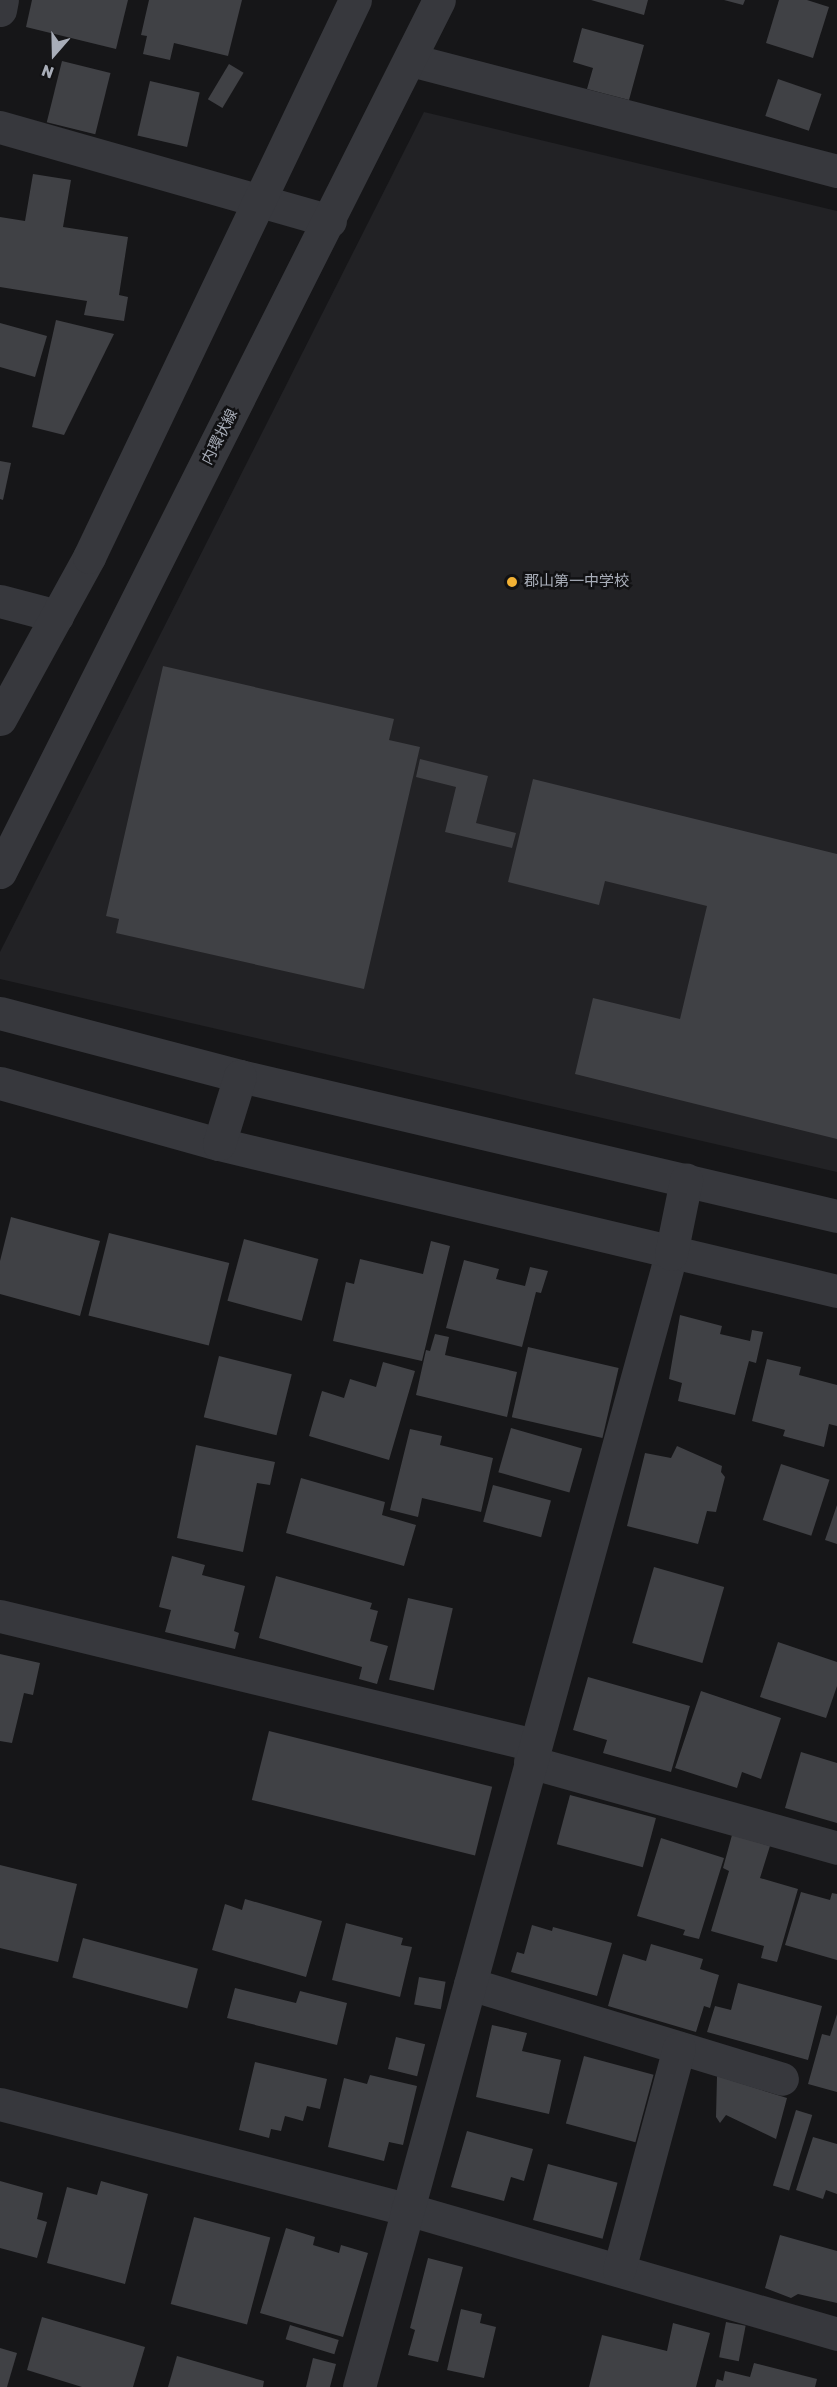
<!DOCTYPE html>
<html>
<head>
<meta charset="utf-8">
<style>
	body { margin:0 }
	#map { position:relative; width:837px; height:2387px; overflow:hidden; background:#161618; font-family:Rubik,"Noto Sans JP",sans-serif }
	div>[style] { position:absolute }
	.built>* { inset:0; background:#222225 }
	.building>* { inset:0; background:#404145; transform-origin:0 0 }
	.minor>* { height:33px; margin:-16.5px; padding:0 16.5px; transform-origin:16.5px; border-radius:16.5px; background:#37383d }
	.tertiary>* { height:33px; margin:-16.5px; padding:0 16.5px; transform-origin:16.5px; border-radius:16.5px; background:#37383d }
	.dots>* { width:16px; height:16px; translate:-50% -50%; box-sizing:border-box; border:3px solid #111113; border-radius:50% }
	span { translate:-50% -50%; white-space:nowrap; text-align:center; line-height:1.15; -webkit-text-stroke:5px #111113; paint-order:stroke }
	.street-label { font-size:15px; color:#a8adb8 }
	.poi-label { font-size:15px; color:#a8adb8 }
	.left { translate:0 -50%; text-align:left }
	.north { position:absolute; left:24px; top:24px; width:60px; height:60px; -webkit-text-stroke:4px #111113; paint-order:stroke; rotate:200deg; font-size:16px; font-weight:700; line-height:24px; text-align:center; color:#a8adb8 }
	.north::after { content:''; display:block; margin:auto; width:21px; height:27px; background:#a8adb8; clip-path:polygon(50% 0,100% 100%,50% 72%,0 100%) }
</style>
</head>
<body>
<div id="map">
	<div class="built">
		<div style="clip-path:polygon(424px 112px,837px 211px,837px 1172px,0 979px,0 952px)"></div>
	</div>
	<div class="building">
		<div style="clip-path:polygon(32px 0,128px 0,116px 49px,26px 27px)"></div>
		<div style="clip-path:polygon(149px 0,242px 0,228px 56px,174px 43px,170px 60px,143px 54px,147px 36px,141px 35px)"></div>
		<div style="clip-path:polygon(591px 0,648px 0,644px 15px)"></div>
		<div style="clip-path:polygon(724px 0,745px 0,743px 5px)"></div>
		<div style="clip-path:polygon(779px 0,807px 0,829px 7px,813px 58px,766px 43px)"></div>
		<div style="clip-path:polygon(582px 28px,644px 45px,629px 100px,587px 89px,593px 68px,573px 62px)"></div>
		<div style="left:62px;top:61px;width:50px;height:63px;rotate:14deg"></div>
		<div style="left:229px;top:64px;width:17px;height:41px;rotate:31deg"></div>
		<div style="left:778px;top:79px;width:46px;height:39px;rotate:19deg"></div>
		<div style="left:150px;top:81px;width:51px;height:56px;rotate:13deg"></div>
		<div style="clip-path:polygon(33px 174px,71px 180px,63px 227px,128px 237px,119px 295px,128px 297px,124px 321px,84px 315px,87px 301px,0 287px,0 217px,25px 221px)"></div>
		<div style="clip-path:polygon(56px 320px,114px 334px,64px 435px,32px 427px)"></div>
		<div style="clip-path:polygon(0 323px,47px 336px,35px 377px,0 367px)"></div>
		<div style="clip-path:polygon(0 461px,11px 463px,3px 500px,0 499px)"></div>
		<div style="clip-path:polygon(163px 666px,394px 719px,389px 740px,420px 747px,364px 989px,116px 933px,119px 919px,106px 916px)"></div>
		<div style="clip-path:polygon(420px 759px,488px 776px,476px 823px,516px 833px,512px 848px,445px 832px,456px 787px,416px 777px)"></div>
		<div style="clip-path:polygon(533px 779px,837px 854px,837px 1139px,575px 1074px,593px 998px,680px 1019px,707px 906px,605px 881px,599px 905px,508px 882px)"></div>
		<div style="clip-path:polygon(11px 1217px,100px 1241px,80px 1316px,0 1294px,0 1261px)"></div>
		<div style="left:109px;top:1233px;width:124px;height:85px;rotate:14deg"></div>
		<div style="left:244px;top:1239px;width:77px;height:64px;rotate:15deg"></div>
		<div style="clip-path:polygon(431px 1241px,450px 1246px,422px 1361px,333px 1341px,346px 1282px,354px 1284px,360px 1259px,423px 1274px)"></div>
		<div style="clip-path:polygon(464px 1260px,499px 1269px,496px 1279px,525px 1286px,530px 1267px,548px 1271px,541px 1293px,536px 1292px,522px 1347px,446px 1328px)"></div>
		<div style="clip-path:polygon(680px 1315px,722px 1326px,720px 1334px,750px 1341px,752px 1330px,763px 1332px,756px 1363px,749px 1361px,735px 1415px,678px 1401px,682px 1383px,669px 1379px)"></div>
		<div style="clip-path:polygon(435px 1334px,449px 1337px,445px 1355px,517px 1372px,507px 1417px,416px 1395px,426px 1350px,430px 1351px)"></div>
		<div style="left:528px;top:1347px;width:93px;height:72px;rotate:13deg"></div>
		<div style="left:219px;top:1356px;width:75px;height:63px;rotate:14deg"></div>
		<div style="clip-path:polygon(767px 1359px,801px 1367px,799px 1375px,837px 1385px,837px 1426px,829px 1424px,824px 1447px,783px 1436px,785px 1430px,752px 1421px)"></div>
		<div style="clip-path:polygon(383px 1362px,415px 1371px,389px 1460px,309px 1436px,322px 1391px,344px 1398px,350px 1379px,376px 1387px)"></div>
		<div style="left:511px;top:1428px;width:74px;height:46px;rotate:16deg"></div>
		<div style="clip-path:polygon(410px 1429px,442px 1436px,440px 1445px,493px 1458px,481px 1512px,422px 1498px,418px 1517px,390px 1510px)"></div>
		<div style="clip-path:polygon(196px 1445px,275px 1462px,270px 1485px,257px 1483px,243px 1552px,177px 1538px)"></div>
		<div style="clip-path:polygon(677px 1446px,722px 1466px,721px 1472px,725px 1477px,716px 1512px,707px 1511px,698px 1544px,627px 1526px,645px 1453px,671px 1458px)"></div>
		<div style="left:781px;top:1464px;width:51px;height:59px;rotate:18deg"></div>
		<div style="clip-path:polygon(301px 1478px,385px 1502px,382px 1515px,416px 1525px,404px 1566px,286px 1533px)"></div>
		<div style="left:493px;top:1485px;width:60px;height:38px;rotate:15deg"></div>
		<div style="clip-path:polygon(837px 1505px,837px 1544px,825px 1540px)"></div>
		<div style="clip-path:polygon(172px 1556px,205px 1565px,202px 1575px,245px 1586px,234px 1631px,239px 1633px,235px 1649px,165px 1632px,171px 1610px,159px 1607px)"></div>
		<div style="left:654px;top:1567px;width:73px;height:79px;rotate:16deg"></div>
		<div style="clip-path:polygon(276px 1576px,372px 1603px,370px 1609px,378px 1611px,370px 1641px,388px 1646px,377px 1684px,359px 1679px,362px 1667px,259px 1638px)"></div>
		<div style="left:408px;top:1598px;width:46px;height:84px;rotate:13deg"></div>
		<div style="clip-path:polygon(778px 1642px,837px 1662px,837px 1686px,826px 1718px,760px 1697px)"></div>
		<div style="clip-path:polygon(0 1654px,40px 1663px,33px 1695px,24px 1693px,12px 1743px,0 1741px)"></div>
		<div style="clip-path:polygon(588px 1677px,690px 1706px,671px 1772px,603px 1753px,607px 1740px,573px 1730px)"></div>
		<div style="clip-path:polygon(701px 1691px,781px 1718px,761px 1779px,742px 1772px,737px 1788px,675px 1768px)"></div>
		<div style="left:269px;top:1731px;width:230px;height:71px;rotate:14deg"></div>
		<div style="clip-path:polygon(801px 1752px,837px 1763px,837px 1823px,785px 1808px)"></div>
		<div style="left:570px;top:1795px;width:89px;height:51px;rotate:15deg"></div>
		<div style="clip-path:polygon(732px 1835px,770px 1846px,760px 1878px,798px 1889px,777px 1962px,761px 1958px,764px 1946px,711px 1931px,729px 1871px,723px 1868px)"></div>
		<div style="clip-path:polygon(661px 1838px,724px 1858px,699px 1939px,683px 1935px,685px 1930px,637px 1916px)"></div>
		<div style="clip-path:polygon(0 1865px,77px 1884px,58px 1962px,0 1948px)"></div>
		<div style="clip-path:polygon(801px 1892px,830px 1900px,832px 1893px,837px 1894px,837px 1960px,785px 1945px)"></div>
		<div style="clip-path:polygon(245px 1899px,322px 1921px,306px 1977px,212px 1950px,225px 1904px,242px 1910px)"></div>
		<div style="clip-path:polygon(346px 1923px,403px 1938px,401px 1945px,412px 1947px,400px 1997px,332px 1980px)"></div>
		<div style="clip-path:polygon(532px 1925px,552px 1931px,553px 1927px,612px 1943px,597px 1996px,511px 1972px,517px 1952px,524px 1954px)"></div>
		<div style="left:83px;top:1938px;width:119px;height:41px;rotate:15deg"></div>
		<div style="clip-path:polygon(651px 1944px,703px 1959px,700px 1969px,719px 1975px,710px 2008px,704px 2006px,696px 2032px,608px 2006px,623px 1954px,646px 1961px)"></div>
		<div style="left:419px;top:1977px;width:27px;height:28px;rotate:10deg"></div>
		<div style="clip-path:polygon(738px 1983px,822px 2006px,808px 2060px,707px 2032px,715px 2006px,731px 2010px)"></div>
		<div style="clip-path:polygon(235px 1988px,296px 2003px,300px 1991px,347px 2003px,337px 2045px,227px 2018px)"></div>
		<div style="clip-path:polygon(837px 2014px,837px 2092px,808px 2084px,822px 2034px,830px 2036px)"></div>
		<div style="clip-path:polygon(492px 2025px,527px 2033px,522px 2051px,561px 2060px,549px 2114px,476px 2097px)"></div>
		<div style="left:396px;top:2037px;width:30px;height:33px;rotate:14deg"></div>
		<div style="left:584px;top:2056px;width:72px;height:70px;rotate:15deg"></div>
		<div style="clip-path:polygon(255px 2062px,327px 2079px,320px 2109px,307px 2106px,303px 2121px,285px 2116px,281px 2131px,271px 2129px,269px 2138px,239px 2130px)"></div>
		<div style="clip-path:polygon(370px 2075px,417px 2086px,403px 2145px,389px 2142px,384px 2161px,328px 2147px,344px 2078px,367px 2084px)"></div>
		<div style="clip-path:polygon(717px 2076px,787px 2098px,776px 2139px,726px 2115px,720px 2123px,716px 2117px)"></div>
		<div style="left:796px;top:2110px;width:17px;height:79px;rotate:17deg"></div>
		<div style="clip-path:polygon(467px 2131px,533px 2149px,524px 2181px,511px 2177px,504px 2201px,451px 2187px)"></div>
		<div style="clip-path:polygon(813px 2137px,837px 2144px,837px 2194px,826px 2190px,823px 2199px,796px 2190px)"></div>
		<div style="left:548px;top:2164px;width:72px;height:58px;rotate:15deg"></div>
		<div style="clip-path:polygon(0 2181px,43px 2193px,37px 2219px,47px 2222px,37px 2258px,0 2248px)"></div>
		<div style="clip-path:polygon(101px 2181px,148px 2194px,125px 2284px,47px 2263px,67px 2187px,97px 2195px)"></div>
		<div style="left:194px;top:2217px;width:79px;height:90px;rotate:15deg"></div>
		<div style="clip-path:polygon(286px 2228px,315px 2237px,313px 2245px,339px 2253px,341px 2245px,368px 2253px,343px 2337px,260px 2313px)"></div>
		<div style="clip-path:polygon(780px 2235px,837px 2251px,837px 2303px,798px 2294px,791px 2298px,765px 2288px)"></div>
		<div style="clip-path:polygon(428px 2258px,463px 2267px,438px 2362px,408px 2355px,415px 2330px,410px 2328px)"></div>
		<div style="clip-path:polygon(461px 2309px,482px 2314px,480px 2323px,496px 2327px,484px 2378px,447px 2370px)"></div>
		<div style="clip-path:polygon(42px 2317px,145px 2347px,133px 2387px,82px 2387px,27px 2370px)"></div>
		<div style="left:726px;top:2322px;width:20px;height:36px;rotate:11deg"></div>
		<div style="clip-path:polygon(673px 2323px,710px 2333px,696px 2387px,589px 2387px,602px 2335px,667px 2351px)"></div>
		<div style="left:290px;top:2325px;width:51px;height:15px;rotate:17deg"></div>
		<div style="clip-path:polygon(0 2348px,17px 2353px,7px 2387px,0 2387px)"></div>
		<div style="clip-path:polygon(177px 2356px,264px 2381px,263px 2387px,168px 2387px)"></div>
		<div style="clip-path:polygon(313px 2358px,336px 2364px,330px 2387px,306px 2387px)"></div>
		<div style="clip-path:polygon(754px 2363px,817px 2379px,815px 2387px,715px 2387px,717px 2379px,723px 2381px,725px 2371px,750px 2377px)"></div>
	</div>
	<div class="minor">
		<div style="left:0;top:10px;width:10px;rotate:-79deg"></div>
		<div style="left:411px;top:60px;width:440px;rotate:14.6deg"></div>
		<div style="left:0;top:127px;width:343px;rotate:15.9deg"></div>
		<div style="left:0;top:601px;width:59px;rotate:14.7deg"></div>
		<div style="left:0;top:1616px;width:549px;rotate:13.58deg"></div>
		<div style="left:530px;top:1762px;width:319px;rotate:15.6deg"></div>
		<div style="left:470px;top:1984px;width:326px;rotate:16.9deg"></div>
		<div style="left:0;top:2104px;width:420px;rotate:14.5deg"></div>
		<div style="left:407px;top:2209px;width:448px;rotate:16.2deg"></div>
		<div style="left:619px;top:2270px;width:230px;rotate:-74.9deg"></div>
		<div style="left:359px;top:2387px;width:1175px;rotate:-74.6deg"></div>
	</div>
	<div class="tertiary">
		<div style="left:0;top:719px;width:185px;rotate:-61.2deg"></div>
		<div style="left:89px;top:557px;width:617px;rotate:-64.47deg"></div>
		<div style="left:0;top:872px;width:976px;rotate:-63.28deg"></div>
		<div style="left:0;top:1013px;width:248px;rotate:14.7deg"></div>
		<div style="left:240px;top:1076px;width:613px;rotate:13.2deg"></div>
		<div style="left:0;top:1083px;width:227px;rotate:15.6deg"></div>
		<div style="left:219px;top:1144px;width:635px;rotate:13.38deg"></div>
		<div style="left:219px;top:1144px;width:71px;rotate:-72.8deg"></div>
		<div style="left:671px;top:1254px;width:76px;rotate:-78.5deg"></div>
	</div>
	<div class="dots">
		<div style="left:512px;top:582px;background:#f2b134"></div>
	</div>
	<div class="street-label">
		<span style="left:220px;top:437px;rotate:-63deg">内環状線</span>
	</div>
	<div class="poi-label">
		<span class="left" style="left:524px;top:582px">郡山第一中学校</span>
	</div>
	<div class="north">N</div>
</div>
</body>
</html>
